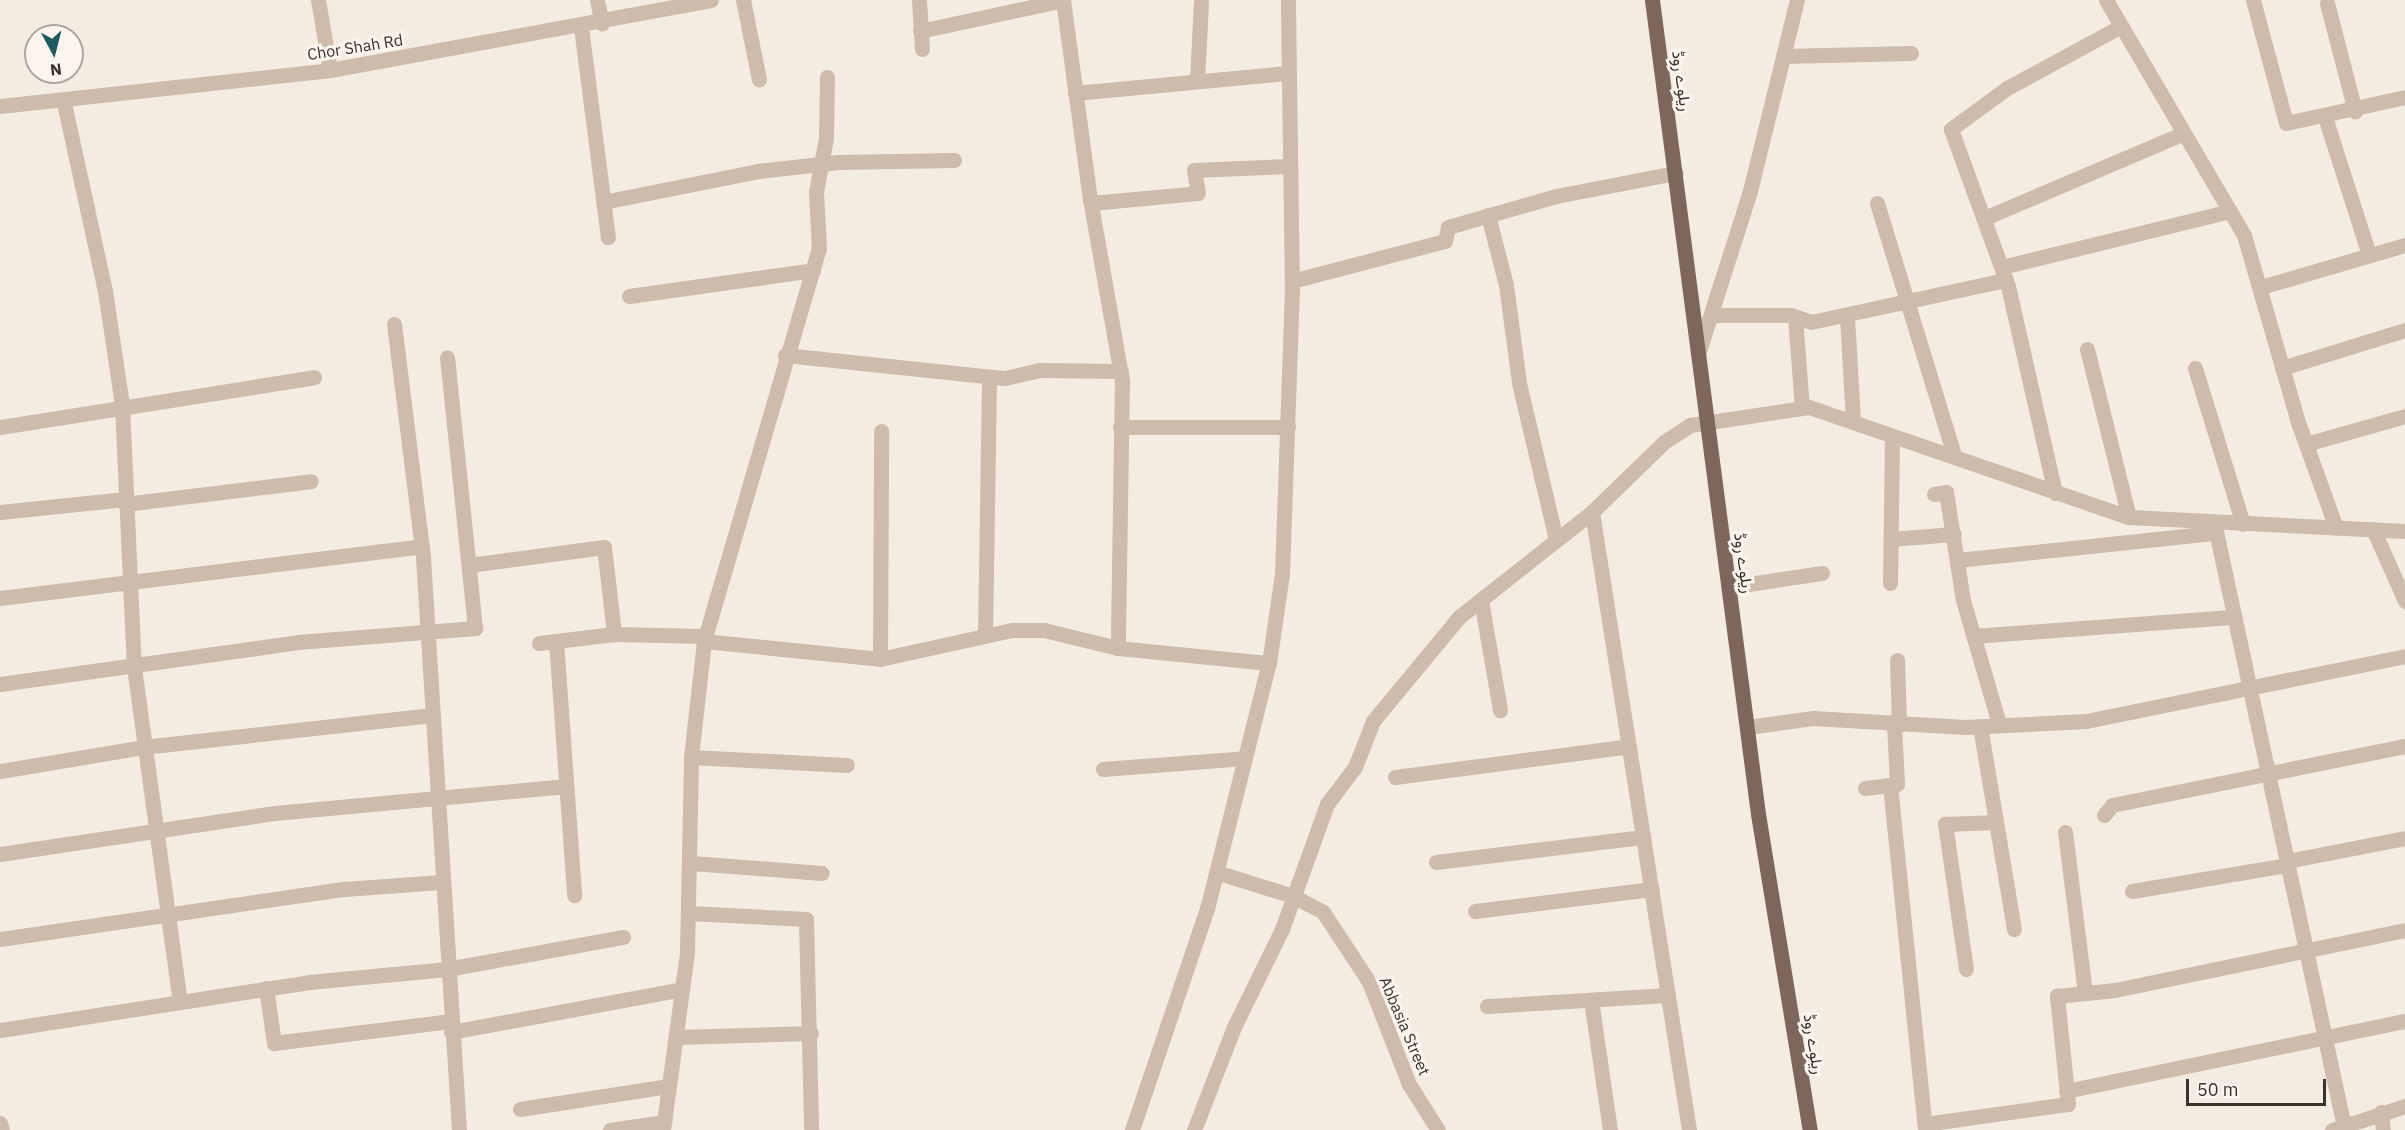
<!DOCTYPE html>
<html>
<head>
<meta charset="utf-8">
<style>
	body { margin:0 }
	#map { position:relative; width:2405px; height:1130px; overflow:hidden; background:#f4ebe1; font-family:"IBM Plex Sans",Vazirmatn,sans-serif }
	div>[style] { position:absolute }
	.minor>* { height:15px; margin:-7.5px; padding:0 7.5px; transform-origin:7.5px; border-radius:7.5px; background:#cdbbac }
	.major>* { height:15px; margin:-7.5px; padding:0 7.5px; transform-origin:7.5px; border-radius:7.5px; background:#7d675c }
	span { translate:-50% -50%; white-space:nowrap; text-align:center; line-height:1.15; -webkit-text-stroke:6px #fbf5ee; paint-order:stroke }
	.street-label { font-size:16px; color:#3b302b }
	.north { position:absolute; left:24px; top:24px; width:60px; height:60px; box-sizing:border-box; background:#fbf5ee; border:2px solid #aea6a0; border-radius:50%; rotate:173deg; font-size:16px; font-weight:700; line-height:24px; text-align:center; color:#3b302b }
	.north::after { content:''; display:block; margin:auto; width:21px; height:27px; background:#1f5a5e; clip-path:polygon(50% 0,100% 100%,50% 72%,0 100%) }
	.scale { position:absolute; left:2186px; top:1079px; width:140px; height:27px; box-sizing:border-box; border:3px solid #3b302b; border-top:0; padding-left:8px; font-size:18px; line-height:21px; white-space:nowrap; color:#3b302b; -webkit-text-stroke:4px #fbf5ee; paint-order:stroke }
</style>
</head>
<body>
<div id="map">
	<div class="minor">
		<div style="left:318px;top:0;width:71px;rotate:80.3deg"></div>
		<div style="left:597px;top:0;width:24px;rotate:78deg"></div>
		<div style="left:743px;top:0;width:81px;rotate:78.6deg"></div>
		<div style="left:919px;top:0;width:49px;rotate:86.5deg"></div>
		<div style="left:1063px;top:0;width:201px;rotate:82.3deg"></div>
		<div style="left:1090px;top:199px;width:184px;rotate:80deg"></div>
		<div style="left:1122px;top:380px;width:268px;rotate:90.9deg"></div>
		<div style="left:2106px;top:0;width:273px;rotate:59.6deg"></div>
		<div style="left:2244px;top:235px;width:198px;rotate:73.9deg"></div>
		<div style="left:2299px;top:425px;width:109px;rotate:70.2deg"></div>
		<div style="left:2253px;top:0;width:127px;rotate:75deg"></div>
		<div style="left:2286px;top:123px;width:122px;rotate:-12.3deg"></div>
		<div style="left:2327px;top:3px;width:112px;rotate:75.5deg"></div>
		<div style="left:581px;top:27px;width:212px;rotate:82.7deg"></div>
		<div style="left:920px;top:31px;width:146px;rotate:-12.2deg"></div>
		<div style="left:1783px;top:56px;width:128px;rotate:-1.3deg"></div>
		<div style="left:1197px;top:81px;width:79px;rotate:-87.1deg"></div>
		<div style="left:1075px;top:93px;width:213px;rotate:-5.4deg"></div>
		<div style="left:64px;top:103px;width:192px;rotate:77.7deg"></div>
		<div style="left:105px;top:291px;width:115px;rotate:81.5deg"></div>
		<div style="left:122px;top:405px;width:262px;rotate:87.4deg"></div>
		<div style="left:134px;top:667px;width:338px;rotate:82.2deg"></div>
		<div style="left:0;top:106px;width:332px;rotate:-6.2deg"></div>
		<div style="left:330px;top:70px;width:387px;rotate:-10.4deg"></div>
		<div style="left:2325px;top:117px;width:145px;rotate:72.3deg"></div>
		<div style="left:603px;top:202px;width:158px;rotate:-11.3deg"></div>
		<div style="left:758px;top:171px;width:80px;rotate:-6.5deg"></div>
		<div style="left:837px;top:162px;width:117px;rotate:-1deg"></div>
		<div style="left:1091px;top:203px;width:107px;rotate:-5.3deg"></div>
		<div style="left:1198px;top:193px;width:23px;rotate:-100deg"></div>
		<div style="left:1194px;top:170px;width:94px;rotate:-2.4deg"></div>
		<div style="left:1877px;top:203px;width:264px;rotate:73deg"></div>
		<div style="left:1488px;top:215px;width:72px;rotate:75.6deg"></div>
		<div style="left:1506px;top:285px;width:99px;rotate:82.4deg"></div>
		<div style="left:1519px;top:383px;width:160px;rotate:76.7deg"></div>
		<div style="left:1987px;top:217px;width:214px;rotate:-23.1deg"></div>
		<div style="left:2002px;top:267px;width:235px;rotate:-13.8deg"></div>
		<div style="left:1292px;top:281px;width:158px;rotate:-14.7deg"></div>
		<div style="left:1445px;top:241px;width:14px;rotate:-78deg"></div>
		<div style="left:1448px;top:227px;width:112px;rotate:-16deg"></div>
		<div style="left:1556px;top:196px;width:122px;rotate:-10.9deg"></div>
		<div style="left:2261px;top:287px;width:150px;rotate:-16.3deg"></div>
		<div style="left:629px;top:296px;width:186px;rotate:-8deg"></div>
		<div style="left:1711px;top:315px;width:80px"></div>
		<div style="left:1791px;top:315px;width:21px;rotate:19deg"></div>
		<div style="left:1811px;top:322px;width:199px;rotate:-12.2deg"></div>
		<div style="left:1795px;top:317px;width:91px;rotate:85.6deg"></div>
		<div style="left:1847px;top:317px;width:105px;rotate:86.7deg"></div>
		<div style="left:394px;top:324px;width:236px;rotate:82.9deg"></div>
		<div style="left:423px;top:558px;width:573px;rotate:86.4deg"></div>
		<div style="left:2087px;top:349px;width:173px;rotate:76deg"></div>
		<div style="left:1698px;top:354px;width:171px;rotate:-72.3deg"></div>
		<div style="left:1750px;top:191px;width:197px;rotate:-76.2deg"></div>
		<div style="left:785px;top:355px;width:221px;rotate:6deg"></div>
		<div style="left:1005px;top:378px;width:35px;rotate:-13deg"></div>
		<div style="left:1039px;top:370px;width:82px;rotate:0.7deg"></div>
		<div style="left:2195px;top:368px;width:163px;rotate:72.9deg"></div>
		<div style="left:2282px;top:368px;width:129px;rotate:-17.2deg"></div>
		<div style="left:0;top:427px;width:318px;rotate:-9deg"></div>
		<div style="left:1120px;top:427px;width:168px"></div>
		<div style="left:2306px;top:444px;width:103px;rotate:-15.8deg"></div>
		<div style="left:2055px;top:493px;width:212px;rotate:-102.8deg"></div>
		<div style="left:2008px;top:286px;width:167px;rotate:-110deg"></div>
		<div style="left:1951px;top:129px;width:69px;rotate:-36.2deg"></div>
		<div style="left:2007px;top:88px;width:130px;rotate:-28.5deg"></div>
		<div style="left:1934px;top:494px;width:12px;rotate:-9deg"></div>
		<div style="left:1946px;top:492px;width:109px;rotate:81.1deg"></div>
		<div style="left:1963px;top:600px;width:129px;rotate:73.8deg"></div>
		<div style="left:125px;top:504px;width:187px;rotate:-7deg"></div>
		<div style="left:0;top:512px;width:126px;rotate:-5.9deg"></div>
		<div style="left:1592px;top:512px;width:626px;rotate:81.08deg"></div>
		<div style="left:2214px;top:522px;width:614px;rotate:77.87deg"></div>
		<div style="left:2373px;top:529px;width:79px;rotate:66deg"></div>
		<div style="left:1891px;top:539px;width:63px;rotate:-4.5deg"></div>
		<div style="left:1957px;top:560px;width:260px;rotate:-6deg"></div>
		<div style="left:469px;top:565px;width:136px;rotate:-7.6deg"></div>
		<div style="left:604px;top:547px;width:88px;rotate:83.4deg"></div>
		<div style="left:1890px;top:583px;width:146px;rotate:-89.2deg"></div>
		<div style="left:1729px;top:587px;width:94px;rotate:-8.6deg"></div>
		<div style="left:0;top:598px;width:425px;rotate:-7deg"></div>
		<div style="left:1481px;top:600px;width:112px;rotate:80.2deg"></div>
		<div style="left:985px;top:636px;width:259px;rotate:-89.1deg"></div>
		<div style="left:1973px;top:636px;width:262px;rotate:-4.2deg"></div>
		<div style="left:556px;top:641px;width:255px;rotate:85.9deg"></div>
		<div style="left:704px;top:641px;width:177px;rotate:5.8deg"></div>
		<div style="left:880px;top:659px;width:135px;rotate:-12.4deg"></div>
		<div style="left:1012px;top:630px;width:32px"></div>
		<div style="left:1044px;top:630px;width:76px;rotate:13.7deg"></div>
		<div style="left:1118px;top:648px;width:152px;rotate:5.7deg"></div>
		<div style="left:539px;top:643px;width:76px;rotate:-6.8deg"></div>
		<div style="left:614px;top:634px;width:91px;rotate:1.3deg"></div>
		<div style="left:880px;top:659px;width:228px;rotate:-89.7deg"></div>
		<div style="left:1897px;top:660px;width:65px;rotate:88.2deg"></div>
		<div style="left:0;top:684px;width:301px;rotate:-8deg"></div>
		<div style="left:298px;top:642px;width:178px;rotate:-4.5deg"></div>
		<div style="left:475px;top:628px;width:272px;rotate:-95.9deg"></div>
		<div style="left:1980px;top:726px;width:206px;rotate:80.5deg"></div>
		<div style="left:1748px;top:727px;width:66px;rotate:-7.9deg"></div>
		<div style="left:1813px;top:718px;width:152px;rotate:3.4deg"></div>
		<div style="left:1965px;top:727px;width:121px;rotate:-2.8deg"></div>
		<div style="left:2086px;top:721px;width:326px;rotate:-11.5deg"></div>
		<div style="left:691px;top:757px;width:156px;rotate:2.9deg"></div>
		<div style="left:1103px;top:769px;width:142px;rotate:-4.4deg"></div>
		<div style="left:0;top:771px;width:145px;rotate:-9.5deg"></div>
		<div style="left:143px;top:747px;width:291px;rotate:-6.3deg"></div>
		<div style="left:1395px;top:777px;width:236px;rotate:-7.5deg"></div>
		<div style="left:1890px;top:785px;width:347px;rotate:84.2deg"></div>
		<div style="left:1865px;top:788px;width:32px;rotate:-7deg"></div>
		<div style="left:1897px;top:784px;width:60px;rotate:-92.9deg"></div>
		<div style="left:2104px;top:815px;width:13px;rotate:-51deg"></div>
		<div style="left:2112px;top:805px;width:299px;rotate:-11.4deg"></div>
		<div style="left:2065px;top:832px;width:162px;rotate:82.9deg"></div>
		<div style="left:0;top:854px;width:278px;rotate:-8.5deg"></div>
		<div style="left:275px;top:813px;width:290px;rotate:-5.3deg"></div>
		<div style="left:2287px;top:861px;width:120px;rotate:-11deg"></div>
		<div style="left:1436px;top:862px;width:209px;rotate:-6.9deg"></div>
		<div style="left:692px;top:863px;width:130px;rotate:4.4deg"></div>
		<div style="left:1216px;top:872px;width:81px;rotate:17.3deg"></div>
		<div style="left:1293px;top:896px;width:34px;rotate:28deg"></div>
		<div style="left:1323px;top:912px;width:84px;rotate:56.7deg"></div>
		<div style="left:1369px;top:982px;width:110px;rotate:68.6deg"></div>
		<div style="left:1409px;top:1084px;width:54px;rotate:57.8deg"></div>
		<div style="left:2132px;top:891px;width:158px;rotate:-9.5deg"></div>
		<div style="left:1475px;top:911px;width:178px;rotate:-7.1deg"></div>
		<div style="left:689px;top:913px;width:117px;rotate:2.9deg"></div>
		<div style="left:806px;top:919px;width:211px;rotate:88.6deg"></div>
		<div style="left:0;top:939px;width:348px;rotate:-8.3deg"></div>
		<div style="left:344px;top:889px;width:97px;rotate:-4.1deg"></div>
		<div style="left:1966px;top:969px;width:147px;rotate:-98.2deg"></div>
		<div style="left:1945px;top:824px;width:51px;rotate:-2.2deg"></div>
		<div style="left:266px;top:988px;width:56px;rotate:81.7deg"></div>
		<div style="left:274px;top:1043px;width:177px;rotate:-7.1deg"></div>
		<div style="left:1591px;top:1000px;width:131px;rotate:81.7deg"></div>
		<div style="left:1487px;top:1006px;width:181px;rotate:-3.5deg"></div>
		<div style="left:0;top:1030px;width:313px;rotate:-8.8deg"></div>
		<div style="left:309px;top:982px;width:139px;rotate:-5.4deg"></div>
		<div style="left:447px;top:969px;width:179px;rotate:-10.3deg"></div>
		<div style="left:451px;top:1032px;width:235px;rotate:-10.5deg"></div>
		<div style="left:676px;top:1037px;width:135px;rotate:-1.7deg"></div>
		<div style="left:2066px;top:1091px;width:346px;rotate:-11.7deg"></div>
		<div style="left:520px;top:1109px;width:151px;rotate:-8.8deg"></div>
		<div style="left:2381px;top:1112px;width:18px;rotate:84deg"></div>
		<div style="left:0;top:1123px;width:7px;rotate:74deg"></div>
		<div style="left:1925px;top:1124px;width:144px;rotate:-8deg"></div>
		<div style="left:2068px;top:1104px;width:109px;rotate:-95.8deg"></div>
		<div style="left:2057px;top:996px;width:58px;rotate:-5.9deg"></div>
		<div style="left:2115px;top:990px;width:296px;rotate:-11.7deg"></div>
		<div style="left:610px;top:1130px;width:55px;rotate:-8.4deg"></div>
		<div style="left:663px;top:1130px;width:180px;rotate:-82.3deg"></div>
		<div style="left:687px;top:952px;width:195px;rotate:-88.8deg"></div>
		<div style="left:691px;top:757px;width:117px;rotate:-83.6deg"></div>
		<div style="left:704px;top:641px;width:409px;rotate:-73.7deg"></div>
		<div style="left:819px;top:249px;width:57px;rotate:-93deg"></div>
		<div style="left:816px;top:192px;width:55px;rotate:-79.5deg"></div>
		<div style="left:826px;top:138px;width:61px;rotate:-89.1deg"></div>
		<div style="left:1132px;top:1130px;width:233px;rotate:-71.3deg"></div>
		<div style="left:1207px;top:909px;width:254px;rotate:-75.9deg"></div>
		<div style="left:1269px;top:663px;width:90px;rotate:-81.7deg"></div>
		<div style="left:1282px;top:574px;width:281px;rotate:-88deg"></div>
		<div style="left:1292px;top:293px;width:293px;rotate:-90.8deg"></div>
		<div style="left:1194px;top:1130px;width:110px;rotate:-68.8deg"></div>
		<div style="left:1234px;top:1027px;width:109px;rotate:-63.9deg"></div>
		<div style="left:1282px;top:929px;width:133px;rotate:-70.2deg"></div>
		<div style="left:1327px;top:804px;width:46px;rotate:-52.9deg"></div>
		<div style="left:1355px;top:767px;width:49px;rotate:-68.6deg"></div>
		<div style="left:1373px;top:721px;width:135px;rotate:-50.4deg"></div>
		<div style="left:1459px;top:617px;width:169px;rotate:-38.3deg"></div>
		<div style="left:1592px;top:512px;width:100px;rotate:-44.2deg"></div>
		<div style="left:1664px;top:442px;width:31px;rotate:-33deg"></div>
		<div style="left:1690px;top:425px;width:120px;rotate:-8.6deg"></div>
		<div style="left:1809px;top:407px;width:338px;rotate:19deg"></div>
		<div style="left:2129px;top:517px;width:276px;rotate:2.9deg"></div>
		<div style="left:2332px;top:1130px;width:77px;rotate:-18.2deg"></div>
	</div>
	<div class="major">
		<div style="left:1652px;top:0;width:821px;rotate:82.58deg"></div>
		<div style="left:1758px;top:814px;width:320px;rotate:80.7deg"></div>
	</div>
	<div class="street-label">
		<span style="left:355px;top:47px;rotate:-9deg">Chor Shah Rd</span>
		<span style="left:1682px;top:81px;rotate:82deg">ریلوے روڈ</span>
		<span style="left:1744px;top:563px;rotate:82deg">ریلوے روڈ</span>
		<span style="left:1405px;top:1026px;rotate:67deg">Abbasia Street</span>
		<span style="left:1814px;top:1044px;rotate:81deg">ریلوے روڈ</span>
	</div>
	<div class="north">N</div>
	<div class="scale">50 m</div>
</div>
</body>
</html>
